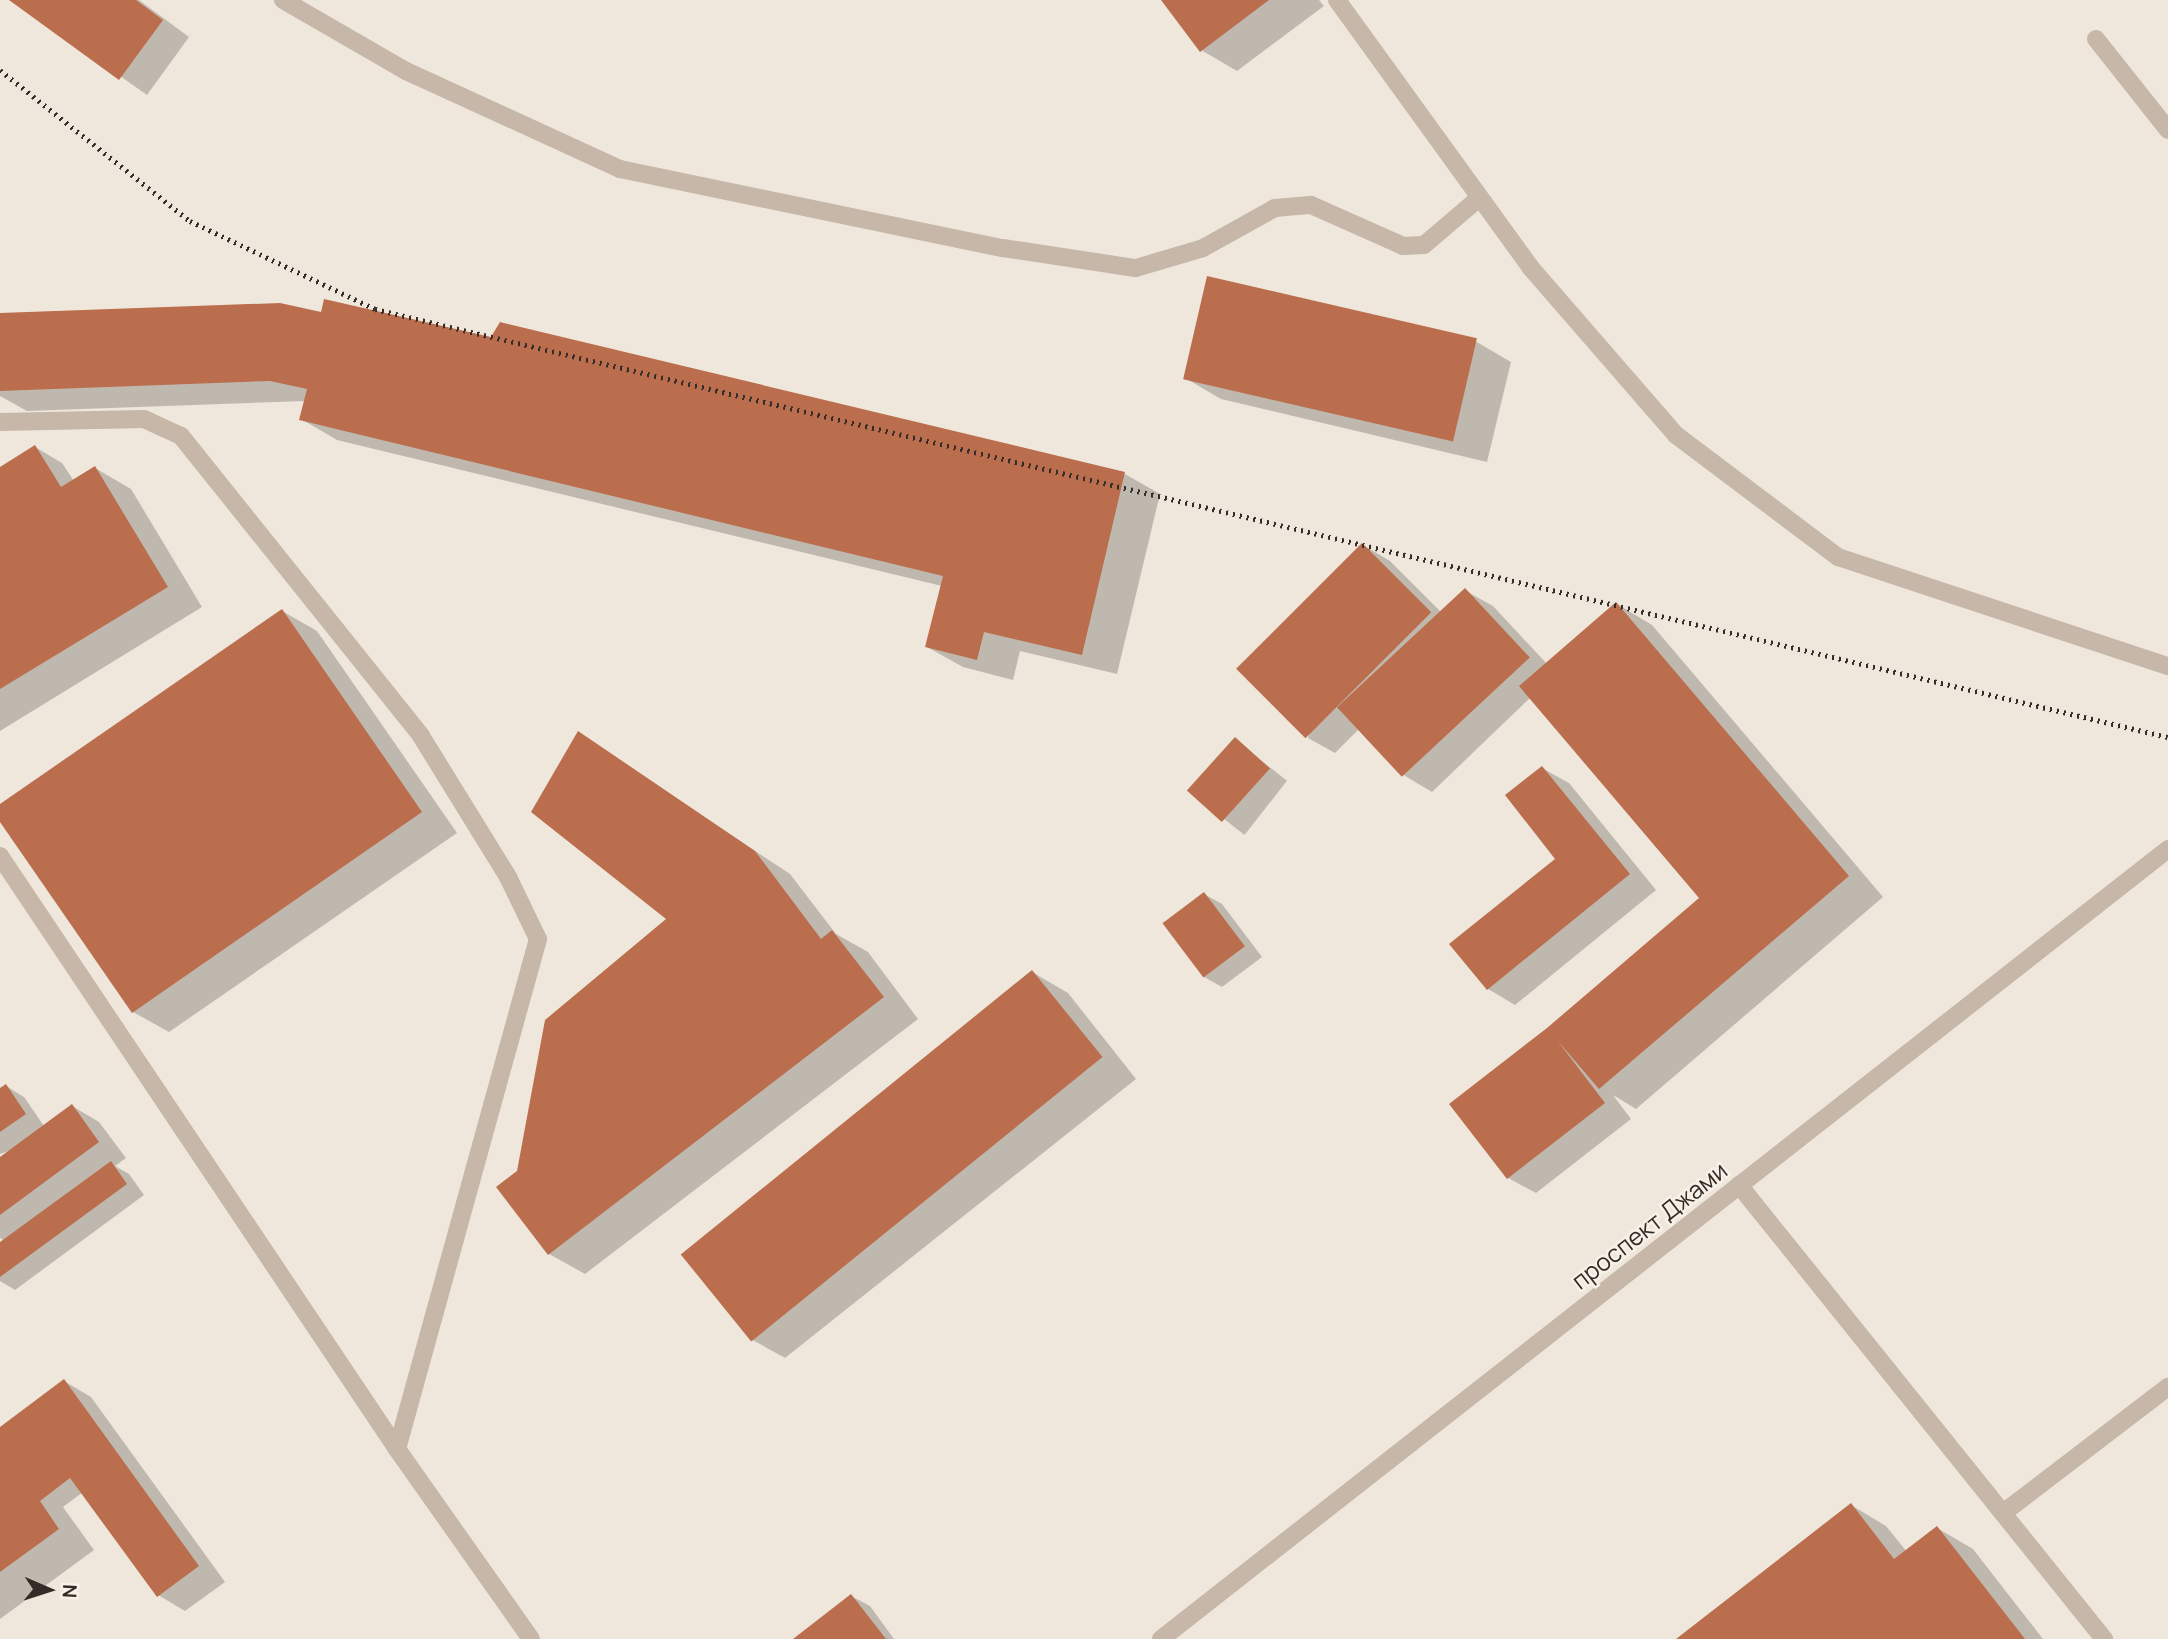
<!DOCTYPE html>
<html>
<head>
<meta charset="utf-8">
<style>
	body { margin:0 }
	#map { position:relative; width:2168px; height:1639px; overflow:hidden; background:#efe7db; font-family:Manrope,sans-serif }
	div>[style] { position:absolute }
	.shadow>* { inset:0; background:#0003; transform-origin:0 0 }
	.building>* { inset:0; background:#bb6e4d; transform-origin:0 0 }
	.service>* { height:18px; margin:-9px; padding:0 9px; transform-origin:9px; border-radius:9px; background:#c6b7a8 }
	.minor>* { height:18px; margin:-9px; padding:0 9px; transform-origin:9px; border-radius:9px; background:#c6b7a8 }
	.rail>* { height:5px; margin-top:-2.5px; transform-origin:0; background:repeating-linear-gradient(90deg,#342c28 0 2px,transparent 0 7px) }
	span { translate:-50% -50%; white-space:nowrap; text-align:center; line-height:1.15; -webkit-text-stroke:5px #f7f1e7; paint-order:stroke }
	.street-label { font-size:24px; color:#342c28 }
	.north { position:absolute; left:14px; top:1555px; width:70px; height:70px; -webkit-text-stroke:5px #f7f1e7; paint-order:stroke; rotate:93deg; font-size:19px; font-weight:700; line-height:28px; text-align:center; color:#342c28 }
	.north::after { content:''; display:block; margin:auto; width:24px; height:32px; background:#342c28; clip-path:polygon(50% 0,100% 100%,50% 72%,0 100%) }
</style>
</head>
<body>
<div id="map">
	<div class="shadow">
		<div style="clip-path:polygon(12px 0,139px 0,189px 37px,147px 95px)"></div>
		<div style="clip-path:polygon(1163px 0,1319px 0,1324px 6px,1237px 71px,1201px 50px)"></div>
		<div style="clip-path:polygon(322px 314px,492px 339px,501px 324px,1125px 474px,1160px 494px,1117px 674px,1020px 651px,1013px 680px,963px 667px,927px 647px,942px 586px,337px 440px,301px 419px,306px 401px,27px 411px,0 396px,0 315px)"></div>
		<div style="clip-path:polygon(1475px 341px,1511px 362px,1487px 462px,1221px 399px,1185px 378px)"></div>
		<div style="clip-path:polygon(35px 447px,62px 463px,74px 481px,95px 468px,131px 489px,202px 607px,0 731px,0 469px)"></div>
		<div style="clip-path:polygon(1363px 545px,1390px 561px,1442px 613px,1466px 591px,1493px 606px,1547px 664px,1617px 604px,1652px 625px,1883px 897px,1636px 1109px,1613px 1095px,1631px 1119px,1536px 1193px,1508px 1178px,1548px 1029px,1702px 898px,1531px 697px,1432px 792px,1405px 776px,1360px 728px,1335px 753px,1308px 738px)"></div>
		<div style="clip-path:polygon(282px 611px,317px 631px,457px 833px,169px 1032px,133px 1012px,0 819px,0 806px)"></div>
		<div style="clip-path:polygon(579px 734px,790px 874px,836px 934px,868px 952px,918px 1019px,585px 1274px,549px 1254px,518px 1172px,668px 919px)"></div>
		<div style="left:1235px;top:740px;width:66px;height:69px;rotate:38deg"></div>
		<div style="clip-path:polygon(1542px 768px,1569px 783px,1656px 890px,1515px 1005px,1488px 989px,1558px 859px)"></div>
		<div style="clip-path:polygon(1204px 894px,1222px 904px,1262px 957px,1222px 987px,1204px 977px)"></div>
		<div style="clip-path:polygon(1032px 972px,1068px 993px,1136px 1079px,785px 1358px,749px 1338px)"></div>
		<div style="clip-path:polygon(6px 1086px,24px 1097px,44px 1126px,72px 1106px,99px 1122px,126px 1158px,115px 1166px,129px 1174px,144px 1195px,15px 1290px,0 1281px,0 1244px,5px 1241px,0 1238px,0 1159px,12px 1150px,0 1154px,0 1090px)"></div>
		<div style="clip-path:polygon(64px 1381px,91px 1397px,225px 1582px,185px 1611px,158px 1595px,83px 1492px,63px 1507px,94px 1550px,0 1619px,0 1429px)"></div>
		<div style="clip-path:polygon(1851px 1505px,1886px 1526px,1907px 1552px,1937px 1528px,1973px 1549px,2043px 1639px,1679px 1639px)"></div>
		<div style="clip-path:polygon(851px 1596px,870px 1606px,894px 1639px,796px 1639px)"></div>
	</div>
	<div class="building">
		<div style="clip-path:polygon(9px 0,136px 0,163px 20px,119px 80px)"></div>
		<div style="clip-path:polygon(1161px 0,1269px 0,1200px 52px)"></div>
		<div style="left:1207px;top:276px;width:277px;height:106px;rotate:13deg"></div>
		<div style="clip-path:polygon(324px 299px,491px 337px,500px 322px,1125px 472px,1082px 655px,984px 632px,977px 660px,925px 647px,943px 576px,299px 420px,307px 389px,270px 381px,0 391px,0 313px,280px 303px,321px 312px)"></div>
		<div style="clip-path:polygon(35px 445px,61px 487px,95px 466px,168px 587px,0 689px,0 467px)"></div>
		<div style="left:1362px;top:543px;width:98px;height:178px;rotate:45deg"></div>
		<div style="left:1465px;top:588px;width:95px;height:175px;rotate:47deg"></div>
		<div style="clip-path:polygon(1616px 602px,1849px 876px,1599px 1089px,1557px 1040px,1605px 1103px,1507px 1179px,1449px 1104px,1547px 1028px,1699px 898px,1519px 686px)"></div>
		<div style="clip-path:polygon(282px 609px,422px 812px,132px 1013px,0 822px,0 804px)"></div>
		<div style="clip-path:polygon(578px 731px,755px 851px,821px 939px,832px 930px,884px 997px,548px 1255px,496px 1187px,517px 1171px,545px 1020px,666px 919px,531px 812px)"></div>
		<div style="left:1235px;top:737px;width:47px;height:72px;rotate:42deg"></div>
		<div style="clip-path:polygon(1542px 766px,1630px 874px,1487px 990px,1449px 944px,1555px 859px,1505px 795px)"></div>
		<div style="left:1204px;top:892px;width:68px;height:52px;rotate:53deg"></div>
		<div style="left:1032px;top:970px;width:112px;height:452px;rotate:51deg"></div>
		<div style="clip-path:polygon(6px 1084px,26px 1114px,0 1132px,0 1088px)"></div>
		<div style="clip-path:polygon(72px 1104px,99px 1142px,0 1215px,0 1157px)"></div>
		<div style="clip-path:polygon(111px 1161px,127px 1184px,0 1277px,0 1242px)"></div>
		<div style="clip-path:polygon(64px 1379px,199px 1566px,157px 1597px,70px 1478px,40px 1501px,59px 1529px,0 1572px,0 1427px)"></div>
		<div style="clip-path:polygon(1851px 1503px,1894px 1559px,1937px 1526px,2025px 1639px,1676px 1639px)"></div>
		<div style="clip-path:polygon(851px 1594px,886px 1639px,793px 1639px)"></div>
	</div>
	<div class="service">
		<div style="left:283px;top:0;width:142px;rotate:30deg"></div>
		<div style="left:406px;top:71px;width:235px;rotate:24.6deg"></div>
		<div style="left:620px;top:169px;width:391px;rotate:11.7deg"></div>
		<div style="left:1003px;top:248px;width:134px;rotate:8.6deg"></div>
		<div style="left:1136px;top:268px;width:70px;rotate:-16.6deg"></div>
		<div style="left:1203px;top:248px;width:82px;rotate:-29.1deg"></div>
		<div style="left:1275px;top:208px;width:36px;rotate:-5deg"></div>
		<div style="left:1311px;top:205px;width:101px;rotate:24deg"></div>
		<div style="left:1403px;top:246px;width:21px;rotate:-3deg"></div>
		<div style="left:1424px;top:245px;width:72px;rotate:-40.5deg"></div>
		<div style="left:1337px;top:0;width:329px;rotate:54.1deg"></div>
		<div style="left:1530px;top:267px;width:223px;rotate:49deg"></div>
		<div style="left:1676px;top:435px;width:203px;rotate:37deg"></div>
		<div style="left:1838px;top:557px;width:348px;rotate:18.3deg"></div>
		<div style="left:2096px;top:39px;width:116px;rotate:51.6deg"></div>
		<div style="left:0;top:422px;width:144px;rotate:-1.2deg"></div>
		<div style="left:144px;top:419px;width:41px;rotate:24.7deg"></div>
		<div style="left:181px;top:436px;width:384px;rotate:51.3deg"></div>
		<div style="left:421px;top:736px;width:166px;rotate:58.3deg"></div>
		<div style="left:508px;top:877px;width:69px;rotate:64.2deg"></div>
		<div style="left:538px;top:939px;width:529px;rotate:105.45deg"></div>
		<div style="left:0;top:856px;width:714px;rotate:56.2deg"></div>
		<div style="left:397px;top:1449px;width:232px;rotate:54.8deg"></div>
		<div style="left:1739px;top:1185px;width:583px;rotate:51.2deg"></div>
		<div style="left:2003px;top:1513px;width:208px;rotate:-37.4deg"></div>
	</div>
	<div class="minor">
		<div style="left:1161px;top:1639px;width:1280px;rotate:-38.11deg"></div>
	</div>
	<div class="rail">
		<div style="left:0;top:70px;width:243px;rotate:38.5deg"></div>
		<div style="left:190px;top:221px;width:205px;rotate:25.4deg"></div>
		<div style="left:375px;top:309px;width:1843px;rotate:13.43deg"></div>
	</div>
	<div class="street-label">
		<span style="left:1649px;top:1225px;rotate:-38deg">проспект Джами</span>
	</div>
	<div class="north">N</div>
</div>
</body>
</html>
